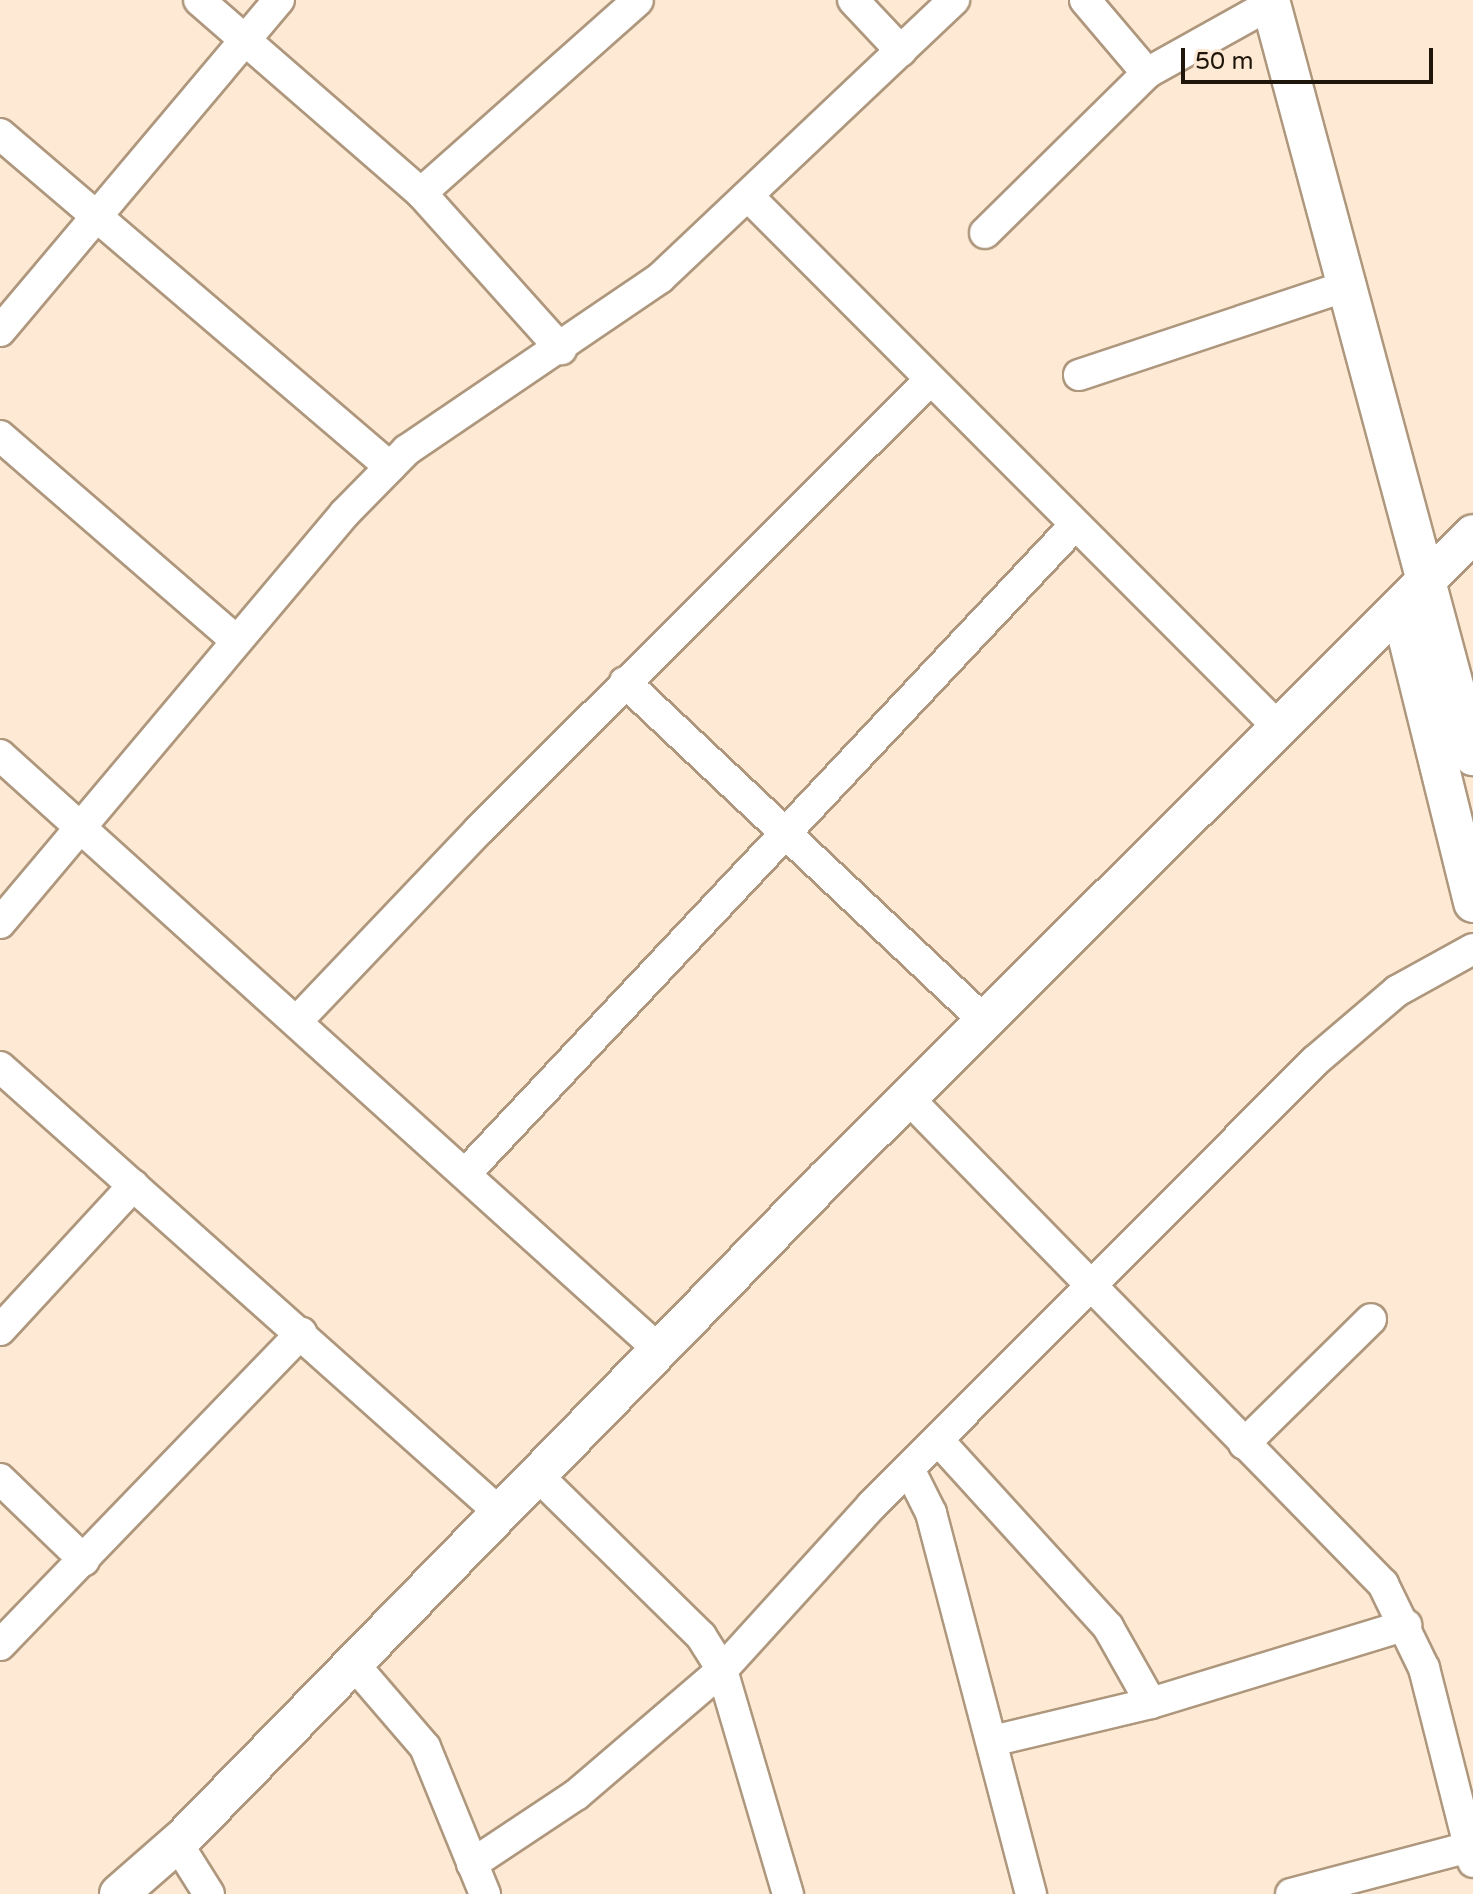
<!DOCTYPE html>
<html>
<head>
<meta charset="utf-8">
<style>
	body { margin:0 }
	#map { position:relative; width:1473px; height:1894px; overflow:hidden; background:#feead4; font-family:"Varela Round",sans-serif }
	div>[style] { position:absolute }
	.roads { filter:drop-shadow(2px 0 #ae977d) drop-shadow(-2px 0 #ae977d) drop-shadow(0 2px #ae977d) drop-shadow(0 -2px #ae977d) }
	.minor>* { height:30px; margin:-15px; padding:0 15px; transform-origin:15px; border-radius:15px; background:#fff }
	.tertiary>* { height:38px; margin:-19px; padding:0 19px; transform-origin:19px; border-radius:19px; background:#fff }
	span { translate:-50% -50%; white-space:nowrap; text-align:center; line-height:1.15; -webkit-text-stroke:6px #feead4; paint-order:stroke }
	.scale { position:absolute; left:1181px; top:48px; width:252px; height:36px; box-sizing:border-box; border:4px solid #1e150b; border-top:0; padding-left:10px; font-size:24px; line-height:28px; white-space:nowrap; color:#1e150b; -webkit-text-stroke:6px #feead4; paint-order:stroke }
</style>
</head>
<body>
<div id="map">
	<div class="roads">
		<div class="minor">
			<div style="left:199px;top:0;width:294px;rotate:41deg"></div>
			<div style="left:421px;top:193px;width:210px;rotate:48.1deg"></div>
			<div style="left:853px;top:0;width:70px;rotate:46.7deg"></div>
			<div style="left:1085px;top:0;width:96px;rotate:49.7deg"></div>
			<div style="left:1147px;top:73px;width:142px;rotate:-29.1deg"></div>
			<div style="left:0;top:134px;width:513px;rotate:40.49deg"></div>
			<div style="left:421px;top:193px;width:290px;rotate:-41.6deg"></div>
			<div style="left:749px;top:197px;width:750px;rotate:45.05deg"></div>
			<div style="left:985px;top:233px;width:228px;rotate:-44.6deg"></div>
			<div style="left:0;top:331px;width:433px;rotate:-49.9deg"></div>
			<div style="left:1079px;top:375px;width:286px;rotate:-18.4deg"></div>
			<div style="left:0;top:436px;width:313px;rotate:40.9deg"></div>
			<div style="left:625px;top:682px;width:494px;rotate:43.3deg"></div>
			<div style="left:0;top:755px;width:886px;rotate:42.07deg"></div>
			<div style="left:0;top:923px;width:536px;rotate:-49.92deg"></div>
			<div style="left:345px;top:513px;width:88px;rotate:-45.5deg"></div>
			<div style="left:407px;top:450px;width:306px;rotate:-34.2deg"></div>
			<div style="left:660px;top:278px;width:405px;rotate:-43.4deg"></div>
			<div style="left:298px;top:1020px;width:262px;rotate:-46.4deg"></div>
			<div style="left:479px;top:830px;width:637px;rotate:-44.94deg"></div>
			<div style="left:0;top:1067px;width:667px;rotate:41.72deg"></div>
			<div style="left:908px;top:1098px;width:680px;rotate:45.66deg"></div>
			<div style="left:1383px;top:1584px;width:93px;rotate:64deg"></div>
			<div style="left:1424px;top:1668px;width:200px;rotate:75.8deg"></div>
			<div style="left:467px;top:1172px;width:886px;rotate:-46.78deg"></div>
			<div style="left:0;top:1330px;width:197px;rotate:-47.3deg"></div>
			<div style="left:938px;top:1440px;width:253px;rotate:47.7deg"></div>
			<div style="left:1108px;top:1627px;width:87px;rotate:60.5deg"></div>
			<div style="left:1244px;top:1444px;width:178px;rotate:-44.5deg"></div>
			<div style="left:909px;top:1469px;width:49px;rotate:63.4deg"></div>
			<div style="left:931px;top:1513px;width:394px;rotate:75.3deg"></div>
			<div style="left:535px;top:1473px;width:233px;rotate:44.5deg"></div>
			<div style="left:701px;top:1636px;width:40px;rotate:58deg"></div>
			<div style="left:722px;top:1670px;width:234px;rotate:73.6deg"></div>
			<div style="left:0;top:1479px;width:117px;rotate:44deg"></div>
			<div style="left:0;top:1645px;width:434px;rotate:-46deg"></div>
			<div style="left:351px;top:1661px;width:113px;rotate:49.3deg"></div>
			<div style="left:425px;top:1747px;width:159px;rotate:67.8deg"></div>
			<div style="left:992px;top:1741px;width:163px;rotate:-13.4deg"></div>
			<div style="left:1151px;top:1703px;width:267px;rotate:-17deg"></div>
			<div style="left:177px;top:1843px;width:60px;rotate:57.9deg"></div>
			<div style="left:472px;top:1864px;width:125px;rotate:-33.6deg"></div>
			<div style="left:576px;top:1795px;width:192px;rotate:-40.6deg"></div>
			<div style="left:722px;top:1670px;width:223px;rotate:-47.7deg"></div>
			<div style="left:872px;top:1505px;width:627px;rotate:-45.06deg"></div>
			<div style="left:1315px;top:1061px;width:108px;rotate:-40.5deg"></div>
			<div style="left:1397px;top:991px;width:87px;rotate:-28.9deg"></div>
			<div style="left:1291px;top:1894px;width:188px;rotate:-14.8deg"></div>
		</div>
		<div class="tertiary">
			<div style="left:1270px;top:0;width:783px;rotate:74.97deg"></div>
			<div style="left:1400px;top:607px;width:305px;rotate:76.1deg"></div>
			<div style="left:119px;top:1894px;width:85px;rotate:-41.2deg"></div>
			<div style="left:183px;top:1838px;width:918px;rotate:-45.71deg"></div>
			<div style="left:824px;top:1181px;width:916px;rotate:-44.91deg"></div>
		</div>
	</div>
	<div class="scale">50 m</div>
</div>
</body>
</html>
